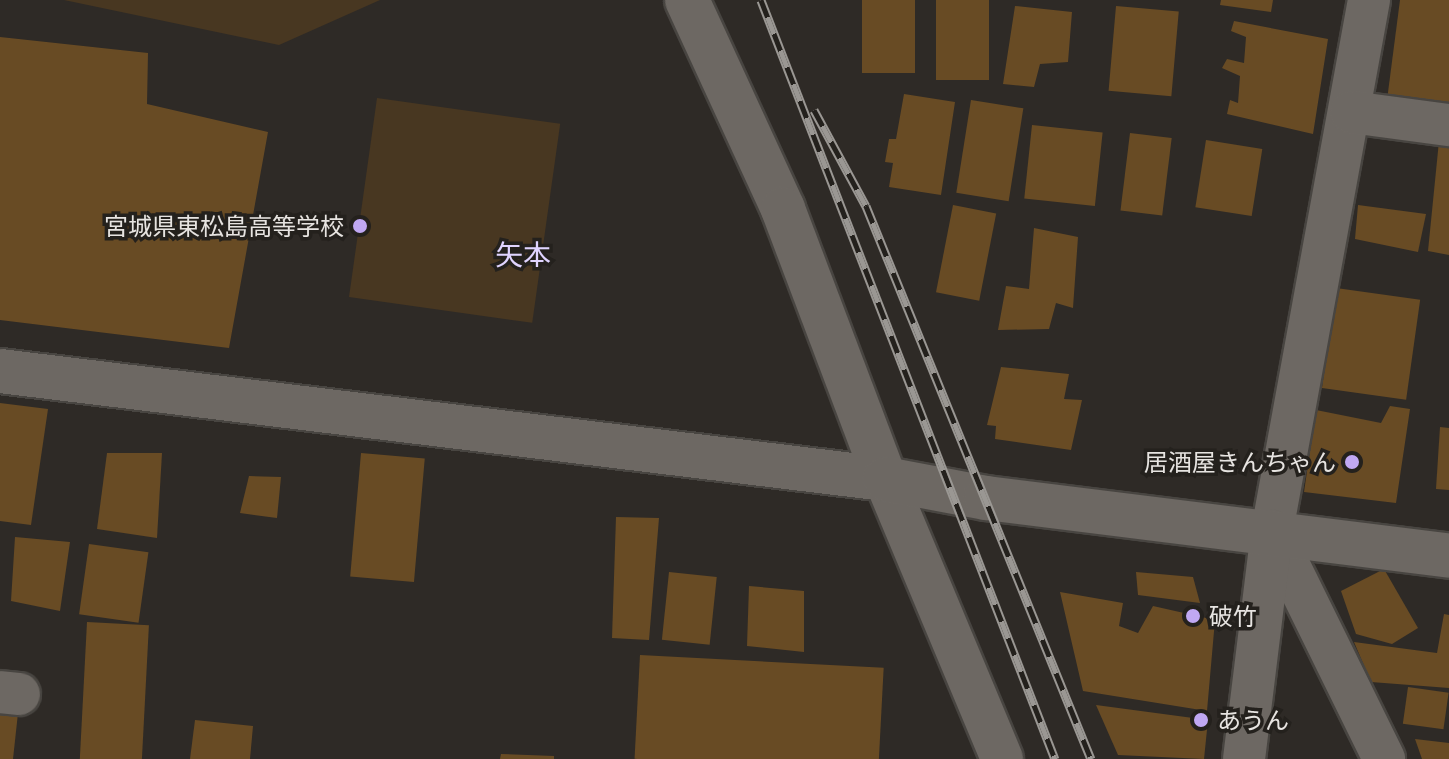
<!DOCTYPE html>
<html>
<head>
<meta charset="utf-8">
<style>
	body { margin:0 }
	#map { position:relative; width:1449px; height:759px; overflow:hidden; background:#2e2a26; font-family:"Noto Sans","Noto Sans JP",sans-serif }
	div>[style] { position:absolute }
	.green>* { inset:0; background:#483721; transform-origin:0 0 }
	.building>* { inset:0; background:#684b24; transform-origin:0 0 }
	.roads { filter:drop-shadow(2px 0 #484541) drop-shadow(-2px 0 #484541) drop-shadow(0 2px #484541) drop-shadow(0 -2px #484541) }
	.street>* { height:42px; margin:-21px; padding:0 21px; transform-origin:21px; border-radius:21px; background:#6d6863 }
	.secondary>* { height:44px; margin:-22px; padding:0 22px; transform-origin:22px; border-radius:22px; background:#6d6863 }
	.rail>* { height:9px; margin-top:-4.5px; transform-origin:0; background:repeating-linear-gradient(90deg,#24211d 0 18px,#9a9793 0 36px); box-sizing:border-box; border-block:2px solid #9a9793 }
	.dots>* { width:22px; height:22px; translate:-50% -50%; box-sizing:border-box; border:4px solid #24211d; border-radius:50% }
	span { translate:-50% -50%; white-space:nowrap; text-align:center; line-height:1.15; -webkit-text-stroke:7px #24211d; paint-order:stroke }
	.poi-label { font-size:24px; color:#e7e4e1 }
	.right { translate:-100% -50%; text-align:right }
	.left { translate:0 -50%; text-align:left }
	.quarter-label { font-size:28px; color:#e0d4ff }
</style>
</head>
<body>
<div id="map">
	<div class="green">
		<div style="clip-path:polygon(64px 0,380px 0,279px 45px)"></div>
		<div style="left:377px;top:98px;width:185px;height:201px;rotate:8deg"></div>
	</div>
	<div class="building">
		<div style="left:862px;top:0;width:53px;height:73px"></div>
		<div style="left:936px;top:0;width:53px;height:80px"></div>
		<div style="clip-path:polygon(1221px 0,1273px 0,1271px 12px,1220px 5px)"></div>
		<div style="clip-path:polygon(1400px 0,1449px 0,1449px 107px,1387px 100px)"></div>
		<div style="clip-path:polygon(1015px 6px,1072px 12px,1068px 62px,1040px 64px,1034px 87px,1003px 84px)"></div>
		<div style="left:1116px;top:6px;width:63px;height:85px;rotate:5deg"></div>
		<div style="clip-path:polygon(1234px 21px,1328px 39px,1313px 134px,1227px 114px,1230px 100px,1238px 103px,1240px 76px,1222px 68px,1227px 59px,1244px 63px,1246px 37px,1231px 31px)"></div>
		<div style="clip-path:polygon(0 37px,148px 53px,147px 104px,268px 132px,229px 348px,0 320px)"></div>
		<div style="clip-path:polygon(904px 94px,955px 102px,941px 195px,889px 187px,893px 163px,885px 162px,889px 139px,896px 139px)"></div>
		<div style="left:971px;top:100px;width:53px;height:94px;rotate:9deg"></div>
		<div style="left:1032px;top:125px;width:71px;height:74px;rotate:6deg"></div>
		<div style="left:1130px;top:133px;width:42px;height:78px;rotate:7deg"></div>
		<div style="left:1206px;top:140px;width:57px;height:68px;rotate:9deg"></div>
		<div style="clip-path:polygon(1439px 141px,1449px 142px,1449px 255px,1428px 251px)"></div>
		<div style="left:953px;top:205px;width:44px;height:89px;rotate:11deg"></div>
		<div style="clip-path:polygon(1358px 205px,1426px 214px,1418px 252px,1355px 239px)"></div>
		<div style="clip-path:polygon(1034px 228px,1078px 237px,1073px 308px,1056px 303px,1049px 329px,998px 330px,1006px 286px,1029px 289px)"></div>
		<div style="left:1336px;top:288px;width:85px;height:101px;rotate:8deg"></div>
		<div style="clip-path:polygon(1001px 367px,1069px 374px,1064px 399px,1082px 400px,1071px 450px,995px 439px,996px 426px,987px 425px)"></div>
		<div style="clip-path:polygon(0 403px,48px 409px,31px 525px,0 521px)"></div>
		<div style="clip-path:polygon(1390px 406px,1410px 409px,1396px 503px,1304px 492px,1316px 410px,1381px 423px)"></div>
		<div style="clip-path:polygon(1440px 427px,1449px 428px,1449px 490px,1436px 489px)"></div>
		<div style="clip-path:polygon(107px 453px,162px 453px,157px 538px,97px 529px)"></div>
		<div style="left:361px;top:453px;width:64px;height:124px;rotate:5deg"></div>
		<div style="clip-path:polygon(249px 476px,281px 477px,277px 518px,240px 513px)"></div>
		<div style="clip-path:polygon(616px 517px,659px 518px,649px 640px,612px 638px)"></div>
		<div style="clip-path:polygon(15px 537px,70px 542px,60px 611px,11px 601px)"></div>
		<div style="left:89px;top:544px;width:60px;height:71px;rotate:8deg"></div>
		<div style="clip-path:polygon(1384px 569px,1418px 628px,1392px 644px,1356px 634px,1341px 591px)"></div>
		<div style="left:669px;top:572px;width:48px;height:68px;rotate:6deg"></div>
		<div style="clip-path:polygon(1136px 572px,1193px 577px,1200px 603px,1138px 595px)"></div>
		<div style="clip-path:polygon(749px 586px,804px 591px,804px 652px,747px 646px)"></div>
		<div style="clip-path:polygon(1060px 592px,1123px 603px,1119px 626px,1138px 633px,1153px 606px,1215px 620px,1207px 711px,1083px 691px)"></div>
		<div style="clip-path:polygon(1444px 614px,1449px 615px,1449px 688px,1371px 682px,1354px 642px,1437px 653px)"></div>
		<div style="left:87px;top:622px;width:62px;height:138px;rotate:3deg"></div>
		<div style="left:640px;top:655px;width:244px;height:104px;rotate:3deg"></div>
		<div style="left:1408px;top:687px;width:41px;height:37px;rotate:8deg"></div>
		<div style="clip-path:polygon(1096px 705px,1208px 720px,1204px 759px,1118px 755px)"></div>
		<div style="clip-path:polygon(0 711px,18px 713px,13px 759px,0 759px)"></div>
		<div style="clip-path:polygon(195px 720px,253px 726px,250px 759px,190px 759px)"></div>
		<div style="clip-path:polygon(1415px 739px,1449px 743px,1449px 759px,1422px 759px)"></div>
		<div style="clip-path:polygon(501px 754px,554px 756px,554px 759px,500px 759px)"></div>
	</div>
	<div class="roads">
		<div class="street">
			<div style="left:1369px;top:0;width:540px;rotate:100.35deg"></div>
			<div style="left:1272px;top:531px;width:254px;rotate:63.8deg"></div>
			<div style="left:1351px;top:112px;width:99px;rotate:7.6deg"></div>
			<div style="left:885px;top:479px;width:303px;rotate:67.3deg"></div>
			<div style="left:0;top:692px;width:19px;rotate:6deg"></div>
			<div style="left:1244px;top:759px;width:230px;rotate:-83deg"></div>
		</div>
		<div class="secondary">
			<div style="left:687px;top:0;width:230px;rotate:65.3deg"></div>
			<div style="left:783px;top:209px;width:289px;rotate:69.3deg"></div>
			<div style="left:0;top:371px;width:892px;rotate:6.96deg"></div>
			<div style="left:885px;top:479px;width:103px;rotate:10.7deg"></div>
			<div style="left:986px;top:498px;width:467px;rotate:7.1deg"></div>
		</div>
	</div>
	<div class="rail">
		<div style="left:761px;top:0;width:814px;rotate:68.83deg"></div>
		<div style="left:814px;top:110px;width:109px;rotate:61.6deg"></div>
		<div style="left:866px;top:206px;width:597px;rotate:67.86deg"></div>
	</div>
	<div class="dots">
		<div style="left:360px;top:226px;background:#c0a8f3"></div>
		<div style="left:1352px;top:462px;background:#c0a8f3"></div>
		<div style="left:1193px;top:616px;background:#c0a8f3"></div>
		<div style="left:1201px;top:720px;background:#c0a8f3"></div>
	</div>
	<div class="poi-label">
		<span class="right" style="left:344px;top:226px">宮城県東松島高等学校</span>
		<span class="right" style="left:1336px;top:462px">居酒屋きんちゃん</span>
		<span class="left" style="left:1209px;top:616px">破竹</span>
		<span class="left" style="left:1217px;top:720px">あうん</span>
	</div>
	<div class="quarter-label">
		<span style="left:523px;top:254px">矢本</span>
	</div>
</div>
</body>
</html>
